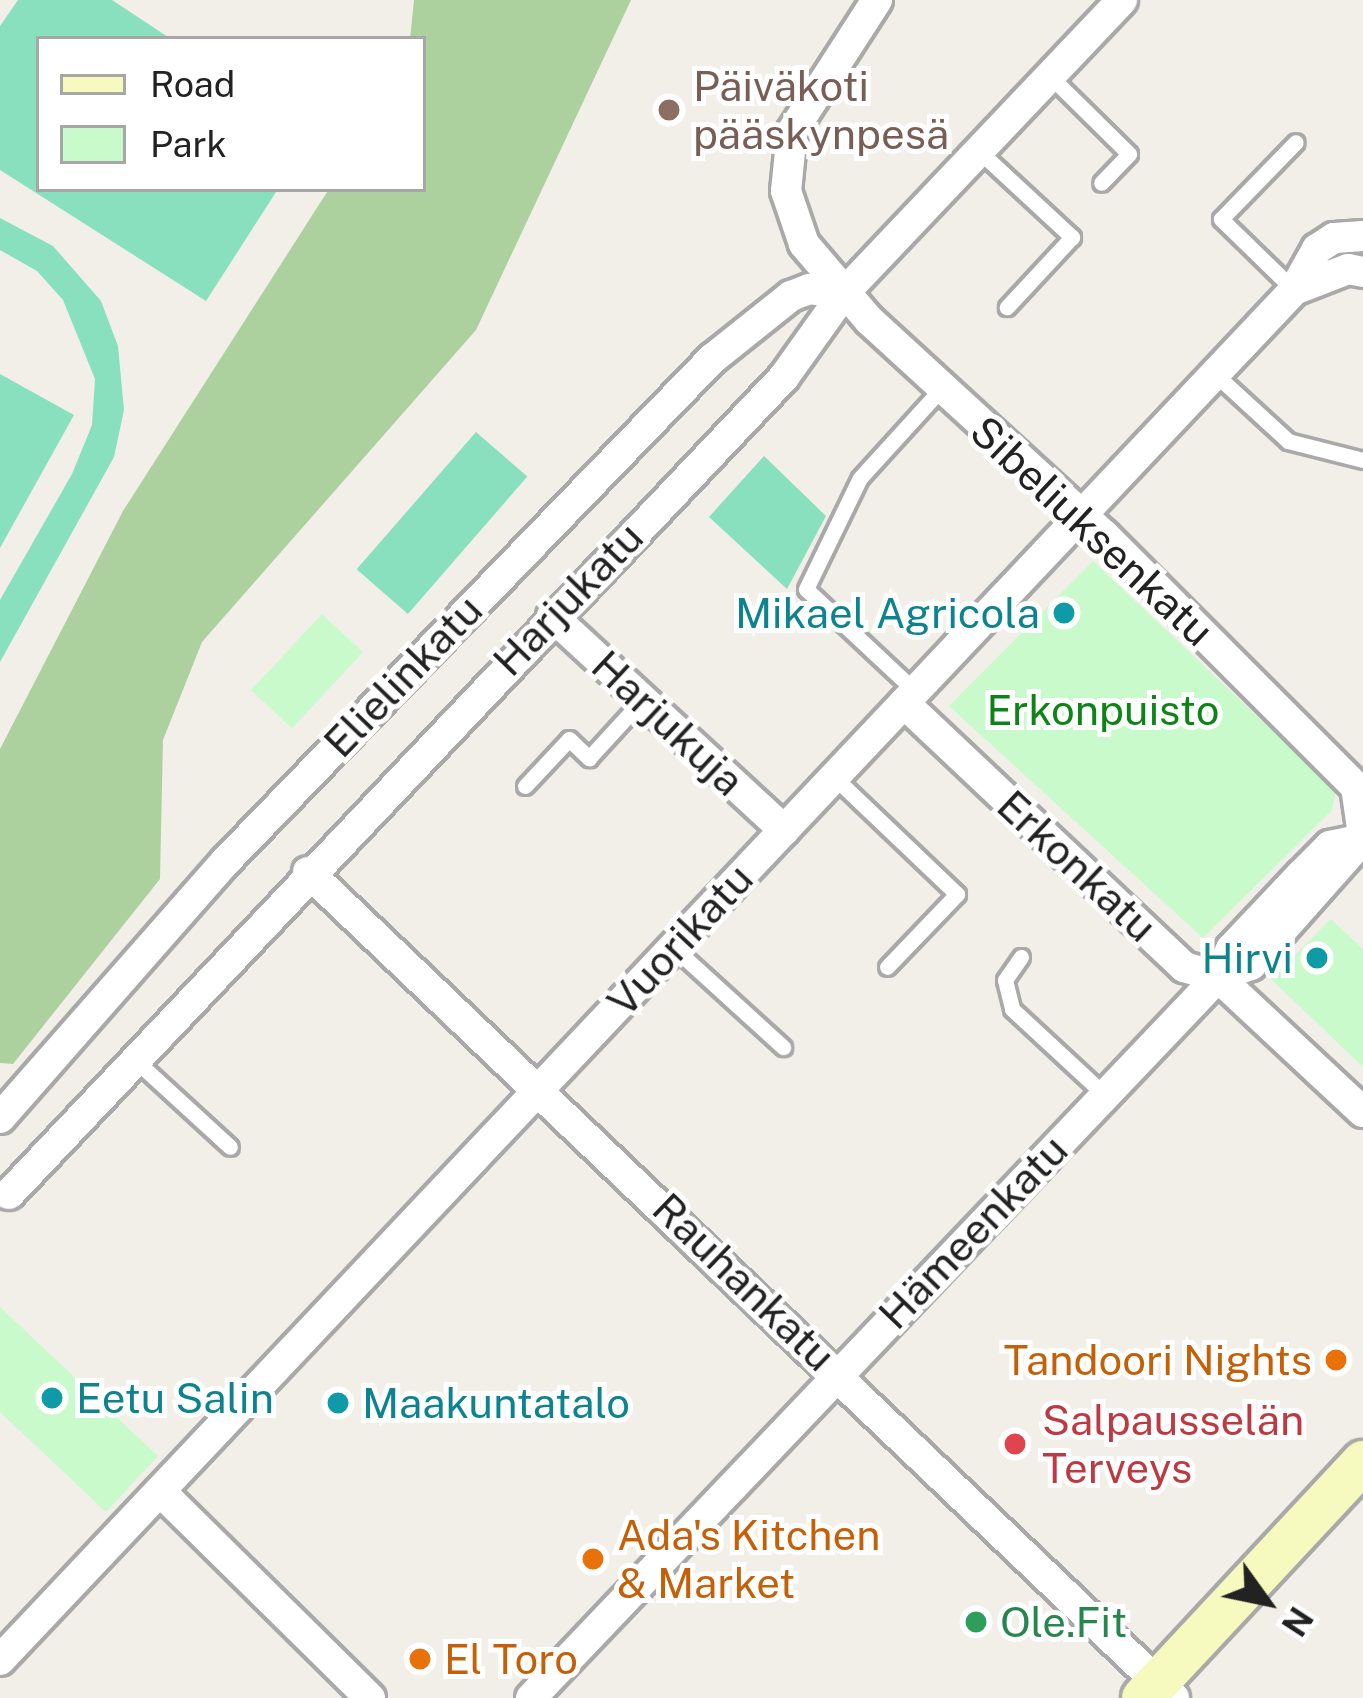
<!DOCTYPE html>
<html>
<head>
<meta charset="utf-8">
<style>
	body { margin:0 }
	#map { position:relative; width:1363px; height:1698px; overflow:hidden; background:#f2efe9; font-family:"Public Sans",sans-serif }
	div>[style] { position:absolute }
	.forest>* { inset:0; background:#add19e }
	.park>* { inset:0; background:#c8facc; transform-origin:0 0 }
	.pitch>* { inset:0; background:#88e0be; transform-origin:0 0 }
	.roads { filter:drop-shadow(3px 0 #a9a9a9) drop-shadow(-3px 0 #a9a9a9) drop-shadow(0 3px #a9a9a9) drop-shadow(0 -3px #a9a9a9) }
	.service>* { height:15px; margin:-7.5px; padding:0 7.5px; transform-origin:7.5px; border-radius:7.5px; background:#fff }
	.minor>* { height:30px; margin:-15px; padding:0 15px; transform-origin:15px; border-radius:15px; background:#fff }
	.secondary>* { height:42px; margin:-21px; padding:0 21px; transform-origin:21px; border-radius:21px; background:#f7fabf }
	.dots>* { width:33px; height:33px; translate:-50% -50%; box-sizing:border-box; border:6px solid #fff; border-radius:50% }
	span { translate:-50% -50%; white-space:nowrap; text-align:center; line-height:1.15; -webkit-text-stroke:10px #fff; paint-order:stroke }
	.education-label { font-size:42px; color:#785e54 }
	.left { translate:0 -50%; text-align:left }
	.street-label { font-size:42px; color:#222 }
	.culture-label { font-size:42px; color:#0d838f }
	.right { translate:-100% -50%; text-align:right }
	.park-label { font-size:42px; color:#0c8416 }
	.food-label { font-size:42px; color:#c56008 }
	.health-label { font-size:42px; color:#be3a42 }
	.leisure-label { font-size:42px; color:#27864d }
	.legend { position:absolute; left:36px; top:36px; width:390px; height:156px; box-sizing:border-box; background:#fff; border:3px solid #a7a7a7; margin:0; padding:15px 21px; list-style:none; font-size:36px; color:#222 }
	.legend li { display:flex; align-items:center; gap:24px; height:60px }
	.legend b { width:60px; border:3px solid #a7a7a7 }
	.north { position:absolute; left:1207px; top:1542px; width:120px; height:120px; -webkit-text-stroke:9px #fff; paint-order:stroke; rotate:123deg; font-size:33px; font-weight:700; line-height:48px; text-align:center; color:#222 }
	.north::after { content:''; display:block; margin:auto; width:42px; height:54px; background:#222; clip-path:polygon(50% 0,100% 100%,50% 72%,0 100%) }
</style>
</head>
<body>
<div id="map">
	<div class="forest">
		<div style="clip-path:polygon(414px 0,631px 0,476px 330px,202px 642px,163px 740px,160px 879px,13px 1064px,0 1063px,0 749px,123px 511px,329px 189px,423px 189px,423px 39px,410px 39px)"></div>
	</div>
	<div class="park">
		<div style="clip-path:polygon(1093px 561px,1336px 791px,1332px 810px,1203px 938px,949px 706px)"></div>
		<div style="left:322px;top:614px;width:56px;height:104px;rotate:43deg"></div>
		<div style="clip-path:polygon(1331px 919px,1363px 949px,1363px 1067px,1271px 979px)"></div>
		<div style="clip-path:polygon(0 1307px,158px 1456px,106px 1512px,0 1412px)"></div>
	</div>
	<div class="pitch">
		<div style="clip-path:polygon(18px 0,112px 0,171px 39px,39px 39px,39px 189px,278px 189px,206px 301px,0 170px,0 26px)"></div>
		<div style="clip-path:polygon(0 218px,53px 246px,101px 301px,118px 346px,124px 410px,114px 457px,0 662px,0 600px,72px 474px,92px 425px,95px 379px,63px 300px,37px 271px,0 250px)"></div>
		<div style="clip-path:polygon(0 374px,74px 415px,0 548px)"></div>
		<div style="left:476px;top:432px;width:68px;height:182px;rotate:41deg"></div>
		<div style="clip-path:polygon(764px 456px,826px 516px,787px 589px,709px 517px)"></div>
	</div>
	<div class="roads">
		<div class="service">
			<div style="left:1050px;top:76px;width:111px;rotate:44.6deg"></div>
			<div style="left:1129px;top:154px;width:40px;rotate:134deg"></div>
			<div style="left:979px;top:151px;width:127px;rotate:42.8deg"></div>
			<div style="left:1072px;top:237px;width:96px;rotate:132.9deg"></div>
			<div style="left:1294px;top:290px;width:102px;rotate:-135.8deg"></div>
			<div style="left:1221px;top:219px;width:107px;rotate:-45.8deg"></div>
			<div style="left:1215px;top:374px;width:99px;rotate:42.5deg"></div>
			<div style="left:1288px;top:441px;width:77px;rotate:14.2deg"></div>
			<div style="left:915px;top:691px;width:149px;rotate:-136.9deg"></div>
			<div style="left:806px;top:589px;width:123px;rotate:-64.1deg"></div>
			<div style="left:860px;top:478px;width:120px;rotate:-47.7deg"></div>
			<div style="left:834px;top:777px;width:170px;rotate:43.6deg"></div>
			<div style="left:957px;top:894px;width:101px;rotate:133.8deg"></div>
			<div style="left:525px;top:786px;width:64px;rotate:-46.9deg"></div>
			<div style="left:569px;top:739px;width:28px;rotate:44deg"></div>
			<div style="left:589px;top:758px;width:80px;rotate:-47.5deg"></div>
			<div style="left:673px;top:947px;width:149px;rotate:42.3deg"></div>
			<div style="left:1021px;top:957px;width:28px;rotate:125deg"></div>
			<div style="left:1005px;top:980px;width:30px;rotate:76deg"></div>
			<div style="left:1012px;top:1009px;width:127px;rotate:42.8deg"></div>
			<div style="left:134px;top:1059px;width:130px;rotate:42.5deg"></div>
		</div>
		<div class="minor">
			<div style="left:877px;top:0;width:157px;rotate:122.8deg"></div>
			<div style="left:792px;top:132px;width:59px;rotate:95.8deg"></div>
			<div style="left:786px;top:191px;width:56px;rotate:71.2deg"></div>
			<div style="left:804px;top:244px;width:100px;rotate:49.5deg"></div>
			<div style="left:869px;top:320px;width:319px;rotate:42.5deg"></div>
			<div style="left:1104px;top:535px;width:356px;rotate:45deg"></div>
			<div style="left:1356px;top:787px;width:49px;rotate:81.7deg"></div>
			<div style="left:1294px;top:290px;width:58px;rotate:-21.3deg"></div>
			<div style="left:1348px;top:269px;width:15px;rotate:11deg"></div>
			<div style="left:552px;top:616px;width:316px;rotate:42.7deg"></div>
			<div style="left:904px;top:703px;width:385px;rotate:43.3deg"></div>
			<div style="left:1184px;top:967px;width:35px;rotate:16deg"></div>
			<div style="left:1218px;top:977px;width:198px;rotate:43deg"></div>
			<div style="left:308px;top:872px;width:1197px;rotate:43.65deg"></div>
			<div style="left:1218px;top:977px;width:35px;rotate:-20deg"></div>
			<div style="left:1251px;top:965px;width:169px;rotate:-48.4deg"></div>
			<div style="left:0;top:1118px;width:342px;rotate:-48.7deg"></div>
			<div style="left:226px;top:861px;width:699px;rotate:-45.93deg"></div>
			<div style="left:712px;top:359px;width:101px;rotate:-38.6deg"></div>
			<div style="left:791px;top:296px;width:19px;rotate:-21deg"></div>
			<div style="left:809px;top:289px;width:35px;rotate:7deg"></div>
			<div style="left:9px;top:1194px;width:1126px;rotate:-46.51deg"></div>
			<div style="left:784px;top:377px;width:103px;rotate:-54.5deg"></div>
			<div style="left:844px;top:293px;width:404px;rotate:-46.5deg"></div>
			<div style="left:160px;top:1491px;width:295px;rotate:44.6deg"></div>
			<div style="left:0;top:1660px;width:1884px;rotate:-46.63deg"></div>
			<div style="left:1294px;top:290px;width:47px;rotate:-60.7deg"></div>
			<div style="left:1317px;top:249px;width:20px;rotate:-33deg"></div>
			<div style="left:1334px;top:238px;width:29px;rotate:-4deg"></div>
			<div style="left:531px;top:1698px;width:996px;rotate:-46.38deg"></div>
			<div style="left:1218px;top:977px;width:31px;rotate:-65deg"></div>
			<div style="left:1231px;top:949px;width:103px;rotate:-46.6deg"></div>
			<div style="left:1302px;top:874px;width:40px;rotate:-45deg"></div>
			<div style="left:1330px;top:846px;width:34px;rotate:-12deg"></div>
		</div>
		<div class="secondary">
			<div style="left:1143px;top:1698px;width:323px;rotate:-47deg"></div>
		</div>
	</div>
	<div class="dots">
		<div style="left:669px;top:110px;background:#8d6e63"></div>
		<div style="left:1064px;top:613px;background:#0f9aa8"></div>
		<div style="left:1317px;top:958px;background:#0f9aa8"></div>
		<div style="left:1336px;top:1360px;background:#e8710a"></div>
		<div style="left:52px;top:1398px;background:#0f9aa8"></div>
		<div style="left:338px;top:1403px;background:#0f9aa8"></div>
		<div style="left:1015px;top:1444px;background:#e0444e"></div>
		<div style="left:593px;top:1559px;background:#e8710a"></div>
		<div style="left:976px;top:1622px;background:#2e9e5b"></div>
		<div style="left:420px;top:1659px;background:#e8710a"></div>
	</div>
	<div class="education-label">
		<span class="left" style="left:693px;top:110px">Päiväkoti<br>pääskynpesä</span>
	</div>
	<div class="street-label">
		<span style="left:1092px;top:531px;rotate:43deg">Sibeliuksenkatu</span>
		<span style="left:568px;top:599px;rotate:-46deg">Harjukatu</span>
		<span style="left:403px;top:676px;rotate:-46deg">Elielinkatu</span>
		<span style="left:668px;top:723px;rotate:43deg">Harjukuja</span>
		<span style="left:1077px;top:866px;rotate:43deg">Erkonkatu</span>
		<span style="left:680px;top:940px;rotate:-47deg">Vuorikatu</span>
		<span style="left:973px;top:1232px;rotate:-46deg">Hämeenkatu</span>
		<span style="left:744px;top:1282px;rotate:44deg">Rauhankatu</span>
	</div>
	<div class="culture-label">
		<span class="right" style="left:1040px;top:613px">Mikael Agricola</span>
		<span class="right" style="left:1293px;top:958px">Hirvi</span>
		<span class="left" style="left:76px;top:1398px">Eetu Salin</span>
		<span class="left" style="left:362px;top:1403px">Maakuntatalo</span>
	</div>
	<div class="park-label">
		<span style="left:1103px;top:710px">Erkonpuisto</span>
	</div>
	<div class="food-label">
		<span class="right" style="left:1312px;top:1360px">Tandoori Nights</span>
		<span class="left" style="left:617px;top:1559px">Ada's Kitchen<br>&amp; Market</span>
		<span class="left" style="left:444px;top:1659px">El Toro</span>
	</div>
	<div class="health-label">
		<span class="left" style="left:1042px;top:1444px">Salpausselän<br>Terveys</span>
	</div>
	<div class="leisure-label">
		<span class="left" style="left:1000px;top:1622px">Ole.Fit</span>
	</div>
	<ul class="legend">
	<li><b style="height:15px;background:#f7fabf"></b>Road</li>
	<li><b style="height:33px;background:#c8facc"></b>Park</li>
	</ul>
	<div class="north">N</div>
</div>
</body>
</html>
